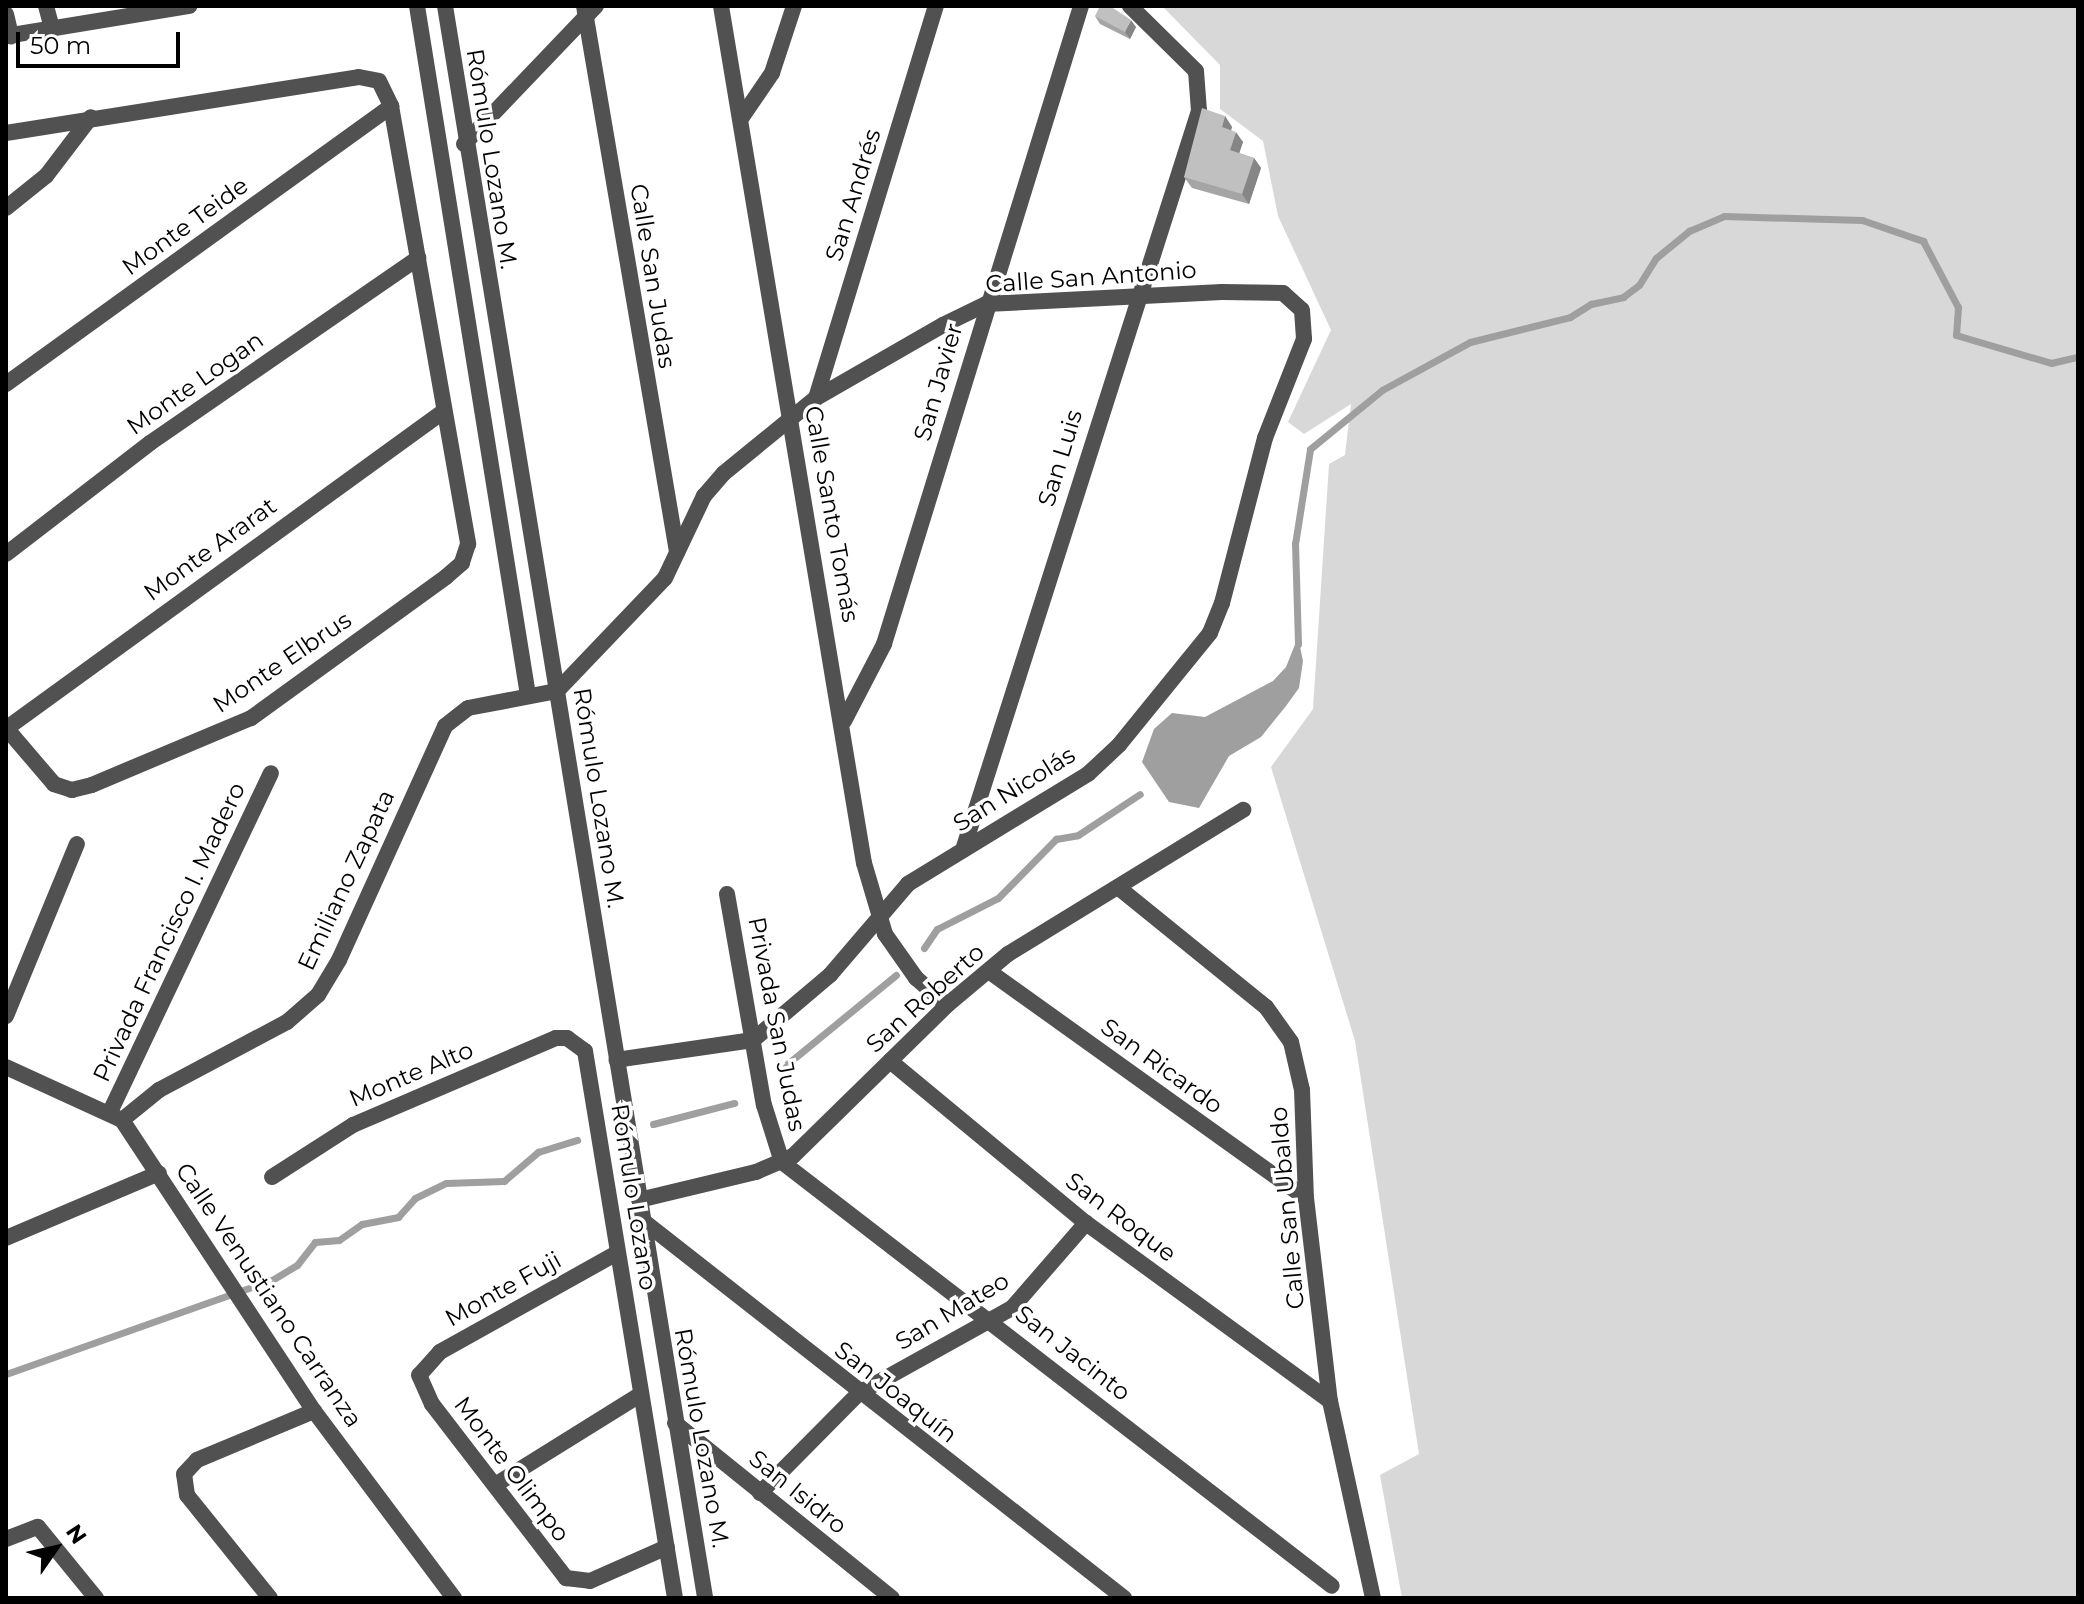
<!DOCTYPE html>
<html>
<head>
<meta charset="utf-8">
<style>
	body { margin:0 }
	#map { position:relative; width:2084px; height:1604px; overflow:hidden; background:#fff; font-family:Montserrat,sans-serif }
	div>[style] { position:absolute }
	.green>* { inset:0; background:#d8d8d8 }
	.water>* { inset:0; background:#9f9f9f }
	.stream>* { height:7px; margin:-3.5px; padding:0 3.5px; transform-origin:3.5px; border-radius:3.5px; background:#9f9f9f }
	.minor>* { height:16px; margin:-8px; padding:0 8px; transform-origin:8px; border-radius:8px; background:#515151 }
	.tertiary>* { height:16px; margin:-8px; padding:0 8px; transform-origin:8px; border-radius:8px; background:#515151 }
	.wall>* { inset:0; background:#a5a5a5 }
	.shaded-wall>* { inset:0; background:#868686 }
	.building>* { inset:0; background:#c0c0c0 }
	span { translate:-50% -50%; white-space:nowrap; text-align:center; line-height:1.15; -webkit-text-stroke:7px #fff; paint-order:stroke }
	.street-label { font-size:24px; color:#000 }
	.frame { position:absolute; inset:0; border:8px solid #000; pointer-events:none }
	.north { position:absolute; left:16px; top:1508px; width:80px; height:80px; -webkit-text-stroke:6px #fff; paint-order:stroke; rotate:56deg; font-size:22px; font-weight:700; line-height:32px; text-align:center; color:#000 }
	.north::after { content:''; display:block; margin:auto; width:28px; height:36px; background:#000; clip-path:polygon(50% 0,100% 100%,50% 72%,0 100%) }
	.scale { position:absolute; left:16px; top:32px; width:164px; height:36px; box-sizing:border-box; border:4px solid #000; border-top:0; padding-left:10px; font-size:24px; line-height:28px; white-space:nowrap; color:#000; -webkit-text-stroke:6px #fff; paint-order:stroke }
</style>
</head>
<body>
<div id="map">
	<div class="green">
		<div style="clip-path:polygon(1162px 6px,2078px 6px,2078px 1598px,1402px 1598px,1380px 1475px,1419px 1454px,1355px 1041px,1271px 767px,1313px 709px,1329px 464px,1345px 455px,1351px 404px,1304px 434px,1288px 422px,1331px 330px,1278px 216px,1263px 141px,1220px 109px,1220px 65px)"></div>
	</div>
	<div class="water">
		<div style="clip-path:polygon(1298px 637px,1303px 661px,1299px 688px,1286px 706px,1261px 737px,1229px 756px,1199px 808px,1169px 802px,1142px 762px,1154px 729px,1172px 713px,1205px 717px,1273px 681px,1286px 667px)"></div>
	</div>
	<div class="stream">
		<div style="left:1298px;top:644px;width:100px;rotate:-91.7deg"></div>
		<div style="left:1295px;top:544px;width:96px;rotate:-81deg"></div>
		<div style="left:1310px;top:449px;width:93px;rotate:-39.3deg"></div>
		<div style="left:1382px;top:390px;width:100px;rotate:-28.6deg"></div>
		<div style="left:1470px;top:342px;width:103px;rotate:-14deg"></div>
		<div style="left:1570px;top:317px;width:25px;rotate:-32deg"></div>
		<div style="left:1591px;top:304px;width:33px;rotate:-12deg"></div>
		<div style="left:1623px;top:297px;width:20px;rotate:-37deg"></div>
		<div style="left:1639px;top:285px;width:32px;rotate:-58deg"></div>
		<div style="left:1656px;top:258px;width:43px;rotate:-39.3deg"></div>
		<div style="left:1689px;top:231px;width:38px;rotate:-23deg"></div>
		<div style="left:1724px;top:216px;width:138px;rotate:1.7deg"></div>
		<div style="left:1862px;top:220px;width:65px;rotate:19deg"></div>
		<div style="left:1923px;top:241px;width:75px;rotate:62.1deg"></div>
		<div style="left:1958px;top:307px;width:28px;rotate:94deg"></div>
		<div style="left:1956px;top:335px;width:99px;rotate:16.4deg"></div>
		<div style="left:2051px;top:363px;width:28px;rotate:-13deg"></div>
		<div style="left:924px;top:948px;width:23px;rotate:-56deg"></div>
		<div style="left:937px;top:929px;width:68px;rotate:-26.9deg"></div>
		<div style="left:998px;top:898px;width:83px;rotate:-45.5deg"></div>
		<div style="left:1056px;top:839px;width:22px;rotate:-10deg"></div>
		<div style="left:1078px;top:835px;width:74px;rotate:-33.5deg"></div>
		<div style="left:786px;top:1065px;width:142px;rotate:-39.3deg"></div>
		<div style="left:653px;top:1124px;width:84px;rotate:-14.5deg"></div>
		<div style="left:6px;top:1374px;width:282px;rotate:-19.5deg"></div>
		<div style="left:272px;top:1280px;width:29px;rotate:-31deg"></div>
		<div style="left:297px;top:1265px;width:29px;rotate:-52deg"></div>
		<div style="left:315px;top:1242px;width:24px;rotate:-5deg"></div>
		<div style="left:339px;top:1240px;width:28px;rotate:-35deg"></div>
		<div style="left:362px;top:1224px;width:37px;rotate:-11deg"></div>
		<div style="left:398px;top:1217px;width:25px;rotate:-48deg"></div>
		<div style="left:415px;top:1198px;width:34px;rotate:-26deg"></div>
		<div style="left:446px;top:1183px;width:58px;rotate:-2deg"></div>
		<div style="left:504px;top:1181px;width:45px;rotate:-40.5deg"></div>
		<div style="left:538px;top:1152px;width:41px;rotate:-17.1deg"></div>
	</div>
	<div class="minor">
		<div style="left:46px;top:6px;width:24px;rotate:75deg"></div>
		<div style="left:584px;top:6px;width:554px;rotate:80.33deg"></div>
		<div style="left:721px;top:6px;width:869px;rotate:80.53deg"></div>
		<div style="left:864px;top:863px;width:74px;rotate:73.5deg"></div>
		<div style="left:885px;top:934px;width:54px;rotate:54.8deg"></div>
		<div style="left:916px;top:978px;width:41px;rotate:41.1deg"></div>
		<div style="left:6px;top:14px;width:23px;rotate:77deg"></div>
		<div style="left:742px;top:117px;width:53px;rotate:-55.7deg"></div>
		<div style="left:772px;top:73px;width:71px;rotate:-71.8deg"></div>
		<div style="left:6px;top:133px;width:357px;rotate:-9deg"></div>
		<div style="left:359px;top:77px;width:20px;rotate:11deg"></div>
		<div style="left:379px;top:81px;width:28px;rotate:64deg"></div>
		<div style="left:391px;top:106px;width:445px;rotate:80deg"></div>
		<div style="left:468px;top:544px;width:20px;rotate:108deg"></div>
		<div style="left:462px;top:563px;width:21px;rotate:139deg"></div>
		<div style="left:446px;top:577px;width:241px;rotate:144.1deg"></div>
		<div style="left:251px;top:718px;width:173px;rotate:157.2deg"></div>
		<div style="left:92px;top:785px;width:21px;rotate:166deg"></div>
		<div style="left:72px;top:790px;width:19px;rotate:-162deg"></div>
		<div style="left:54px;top:784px;width:74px;rotate:-130.6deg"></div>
		<div style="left:464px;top:144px;width:191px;rotate:-46.3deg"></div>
		<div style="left:6px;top:208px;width:51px;rotate:-38.7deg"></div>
		<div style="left:46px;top:176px;width:74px;rotate:-52.7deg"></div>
		<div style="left:6px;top:384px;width:475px;rotate:-35.8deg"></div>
		<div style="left:816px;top:398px;width:410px;rotate:-73deg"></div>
		<div style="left:6px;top:554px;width:182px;rotate:-37.6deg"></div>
		<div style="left:150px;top:443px;width:326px;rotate:-34.6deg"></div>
		<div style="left:557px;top:691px;width:156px;rotate:-46.3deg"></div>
		<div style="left:665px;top:578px;width:91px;rotate:-64.6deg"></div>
		<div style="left:704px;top:496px;width:30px;rotate:-49deg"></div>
		<div style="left:724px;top:473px;width:119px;rotate:-39.2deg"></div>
		<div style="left:816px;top:398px;width:146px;rotate:-29.9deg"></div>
		<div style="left:943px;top:325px;width:48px;rotate:-26deg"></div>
		<div style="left:986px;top:304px;width:236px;rotate:-2.9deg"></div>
		<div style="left:1222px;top:292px;width:61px;rotate:0.9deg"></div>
		<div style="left:1283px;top:293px;width:25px;rotate:42deg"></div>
		<div style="left:1302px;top:310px;width:29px;rotate:86deg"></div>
		<div style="left:1304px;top:339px;width:106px;rotate:111.5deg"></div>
		<div style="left:1265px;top:438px;width:171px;rotate:104.6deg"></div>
		<div style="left:1222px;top:603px;width:32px;rotate:112deg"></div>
		<div style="left:1210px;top:633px;width:144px;rotate:129.1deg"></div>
		<div style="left:1119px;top:745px;width:42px;rotate:136.9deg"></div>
		<div style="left:1088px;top:774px;width:211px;rotate:148.6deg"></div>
		<div style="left:908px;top:884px;width:120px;rotate:130.6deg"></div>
		<div style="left:830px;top:975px;width:101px;rotate:139.8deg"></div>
		<div style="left:753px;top:1040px;width:138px;rotate:171.7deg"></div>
		<div style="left:844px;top:721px;width:87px;rotate:-62.5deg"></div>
		<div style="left:884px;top:644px;width:668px;rotate:-72.84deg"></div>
		<div style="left:7px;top:728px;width:540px;rotate:-35.96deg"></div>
		<div style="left:963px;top:850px;width:776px;rotate:-72.29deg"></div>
		<div style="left:1199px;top:111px;width:40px;rotate:-94.3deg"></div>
		<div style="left:1196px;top:71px;width:93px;rotate:-135.4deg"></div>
		<div style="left:1119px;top:888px;width:189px;rotate:39deg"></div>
		<div style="left:1266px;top:1007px;width:43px;rotate:54.5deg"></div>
		<div style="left:1291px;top:1042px;width:49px;rotate:77.1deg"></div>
		<div style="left:1302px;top:1090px;width:108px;rotate:87.9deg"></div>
		<div style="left:1306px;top:1198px;width:204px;rotate:83.3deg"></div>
		<div style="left:1330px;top:1401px;width:202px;rotate:77.7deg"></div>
		<div style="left:727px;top:894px;width:214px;rotate:80.1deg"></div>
		<div style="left:764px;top:1105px;width:60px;rotate:72.5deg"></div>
		<div style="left:782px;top:1162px;width:694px;rotate:37.63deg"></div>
		<div style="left:990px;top:972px;width:388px;rotate:35.6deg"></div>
		<div style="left:6px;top:1016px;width:186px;rotate:-67.6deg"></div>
		<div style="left:890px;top:1061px;width:254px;rotate:39.6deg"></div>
		<div style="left:1086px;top:1223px;width:302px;rotate:36.1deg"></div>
		<div style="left:110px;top:1112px;width:375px;rotate:-64.6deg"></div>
		<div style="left:272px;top:1177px;width:96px;rotate:-32.7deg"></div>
		<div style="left:353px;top:1125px;width:221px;rotate:-23.2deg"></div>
		<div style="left:556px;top:1038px;width:11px"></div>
		<div style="left:567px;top:1038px;width:22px;rotate:36deg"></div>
		<div style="left:585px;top:1051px;width:554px;rotate:80.66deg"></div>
		<div style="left:639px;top:1200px;width:120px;rotate:-13.5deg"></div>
		<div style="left:756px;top:1172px;width:40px;rotate:-23.4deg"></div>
		<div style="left:793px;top:1156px;width:216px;rotate:-44.4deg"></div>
		<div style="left:947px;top:1005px;width:80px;rotate:-39.9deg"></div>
		<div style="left:1008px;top:954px;width:276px;rotate:-31.5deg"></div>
		<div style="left:642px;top:1220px;width:613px;rotate:38.1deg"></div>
		<div style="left:6px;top:1238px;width:166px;rotate:-23deg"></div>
		<div style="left:617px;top:1253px;width:203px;rotate:150.8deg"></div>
		<div style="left:440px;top:1352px;width:31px;rotate:132deg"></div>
		<div style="left:419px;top:1375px;width:32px;rotate:66deg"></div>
		<div style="left:432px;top:1404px;width:220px;rotate:52.4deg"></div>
		<div style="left:566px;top:1578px;width:24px;rotate:7deg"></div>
		<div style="left:590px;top:1581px;width:84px;rotate:-23.8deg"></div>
		<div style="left:675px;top:1423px;width:279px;rotate:38.9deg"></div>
		<div style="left:495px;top:1485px;width:172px;rotate:-31.9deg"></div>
		<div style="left:760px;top:1493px;width:141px;rotate:-45.3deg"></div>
		<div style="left:859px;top:1393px;width:175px;rotate:-29.1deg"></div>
		<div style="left:1012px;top:1308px;width:113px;rotate:-49deg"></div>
		<div style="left:6px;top:1539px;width:34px;rotate:-21deg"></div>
		<div style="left:38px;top:1527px;width:92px;rotate:50.8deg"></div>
		<div style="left:270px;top:1598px;width:132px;rotate:-128.9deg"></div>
		<div style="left:187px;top:1495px;width:21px;rotate:-98deg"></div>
		<div style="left:184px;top:1474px;width:19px;rotate:-47deg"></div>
		<div style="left:197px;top:1460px;width:127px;rotate:-22.7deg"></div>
	</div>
	<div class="tertiary">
		<div style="left:417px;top:6px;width:698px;rotate:80.85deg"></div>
		<div style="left:445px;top:6px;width:1613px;rotate:80.72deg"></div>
		<div style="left:6px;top:36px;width:186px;rotate:-9.3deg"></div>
		<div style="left:6px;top:1067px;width:128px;rotate:24.6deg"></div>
		<div style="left:122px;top:1120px;width:349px;rotate:56.6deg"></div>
		<div style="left:314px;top:1411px;width:234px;rotate:53.2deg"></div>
		<div style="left:122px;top:1120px;width:48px;rotate:-39deg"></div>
		<div style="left:159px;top:1090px;width:145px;rotate:-28deg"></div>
		<div style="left:287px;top:1022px;width:41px;rotate:-41.1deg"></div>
		<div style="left:318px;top:995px;width:41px;rotate:-59deg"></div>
		<div style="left:339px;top:960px;width:257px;rotate:-65.6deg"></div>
		<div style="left:445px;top:726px;width:29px;rotate:-38deg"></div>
		<div style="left:468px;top:708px;width:91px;rotate:-10.8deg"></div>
	</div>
	<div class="wall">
		<div style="clip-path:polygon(1095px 16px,1136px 27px,1130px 39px,1100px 24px)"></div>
		<div style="clip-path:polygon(1225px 116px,1232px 127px,1231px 130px,1243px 142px,1239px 153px,1254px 158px,1261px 168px,1249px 204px,1192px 188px,1184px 177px)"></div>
	</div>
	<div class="shaded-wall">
		<div style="clip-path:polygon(1131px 20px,1136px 27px,1130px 39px,1125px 32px)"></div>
		<div style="clip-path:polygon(1225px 116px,1232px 127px,1229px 137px,1222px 127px)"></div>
		<div style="clip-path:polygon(1236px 132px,1243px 142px,1237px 160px,1230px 150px)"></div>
		<div style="clip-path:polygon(1254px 158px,1261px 168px,1249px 204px,1242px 194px)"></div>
	</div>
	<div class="building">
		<div style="clip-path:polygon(1100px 6px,1110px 6px,1131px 20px,1125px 32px,1095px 16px)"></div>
		<div style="clip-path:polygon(1202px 108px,1225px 116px,1222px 127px,1236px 132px,1230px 150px,1254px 158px,1242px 194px,1184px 177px)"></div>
	</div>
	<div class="street-label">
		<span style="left:492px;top:159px;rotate:81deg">Rómulo Lozano M.</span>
		<span style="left:853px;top:195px;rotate:-73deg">San Andrés</span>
		<span style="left:185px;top:226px;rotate:-36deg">Monte Teide</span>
		<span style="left:653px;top:276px;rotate:81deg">Calle San Judas</span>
		<span style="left:1091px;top:277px;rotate:-4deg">Calle San Antonio</span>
		<span style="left:938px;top:382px;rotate:-74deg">San Javier</span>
		<span style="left:195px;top:383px;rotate:-35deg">Monte Logan</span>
		<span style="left:1060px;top:458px;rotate:-73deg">San Luis</span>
		<span style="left:832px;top:514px;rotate:80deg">Calle Santo Tomás</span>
		<span style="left:210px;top:549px;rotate:-36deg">Monte Ararat</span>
		<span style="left:282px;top:662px;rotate:-34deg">Monte Elbrus</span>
		<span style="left:1014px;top:789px;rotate:-32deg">San Nicolás</span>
		<span style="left:599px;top:798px;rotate:81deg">Rómulo Lozano M.</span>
		<span style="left:346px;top:880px;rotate:-65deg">Emiliano Zapata</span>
		<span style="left:169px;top:932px;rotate:-65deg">Privada Francisco I. Madero</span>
		<span style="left:925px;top:998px;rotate:-42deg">San Roberto</span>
		<span style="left:777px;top:1024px;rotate:79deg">Privada San Judas</span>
		<span style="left:1162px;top:1066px;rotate:36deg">San Ricardo</span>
		<span style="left:411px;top:1074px;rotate:-23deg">Monte Alto</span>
		<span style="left:634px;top:1197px;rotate:81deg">Rómulo Lozano</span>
		<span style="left:1287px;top:1208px;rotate:-95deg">Calle San Ubaldo</span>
		<span style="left:1121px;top:1217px;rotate:37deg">San Roque</span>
		<span style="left:503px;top:1289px;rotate:-29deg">Monte Fuji</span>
		<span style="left:269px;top:1295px;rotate:56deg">Calle Venustiano Carranza</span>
		<span style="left:952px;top:1311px;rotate:-31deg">San Mateo</span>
		<span style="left:1073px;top:1353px;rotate:38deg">San Jacinto</span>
		<span style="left:896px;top:1392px;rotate:38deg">San Joaquín</span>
		<span style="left:702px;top:1438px;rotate:80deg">Rómulo Lozano M.</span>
		<span style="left:512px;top:1469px;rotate:53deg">Monte Olimpo</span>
		<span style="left:798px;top:1492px;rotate:39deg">San Isidro</span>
	</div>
	<div class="frame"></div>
	<div class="north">N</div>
	<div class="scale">50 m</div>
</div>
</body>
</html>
